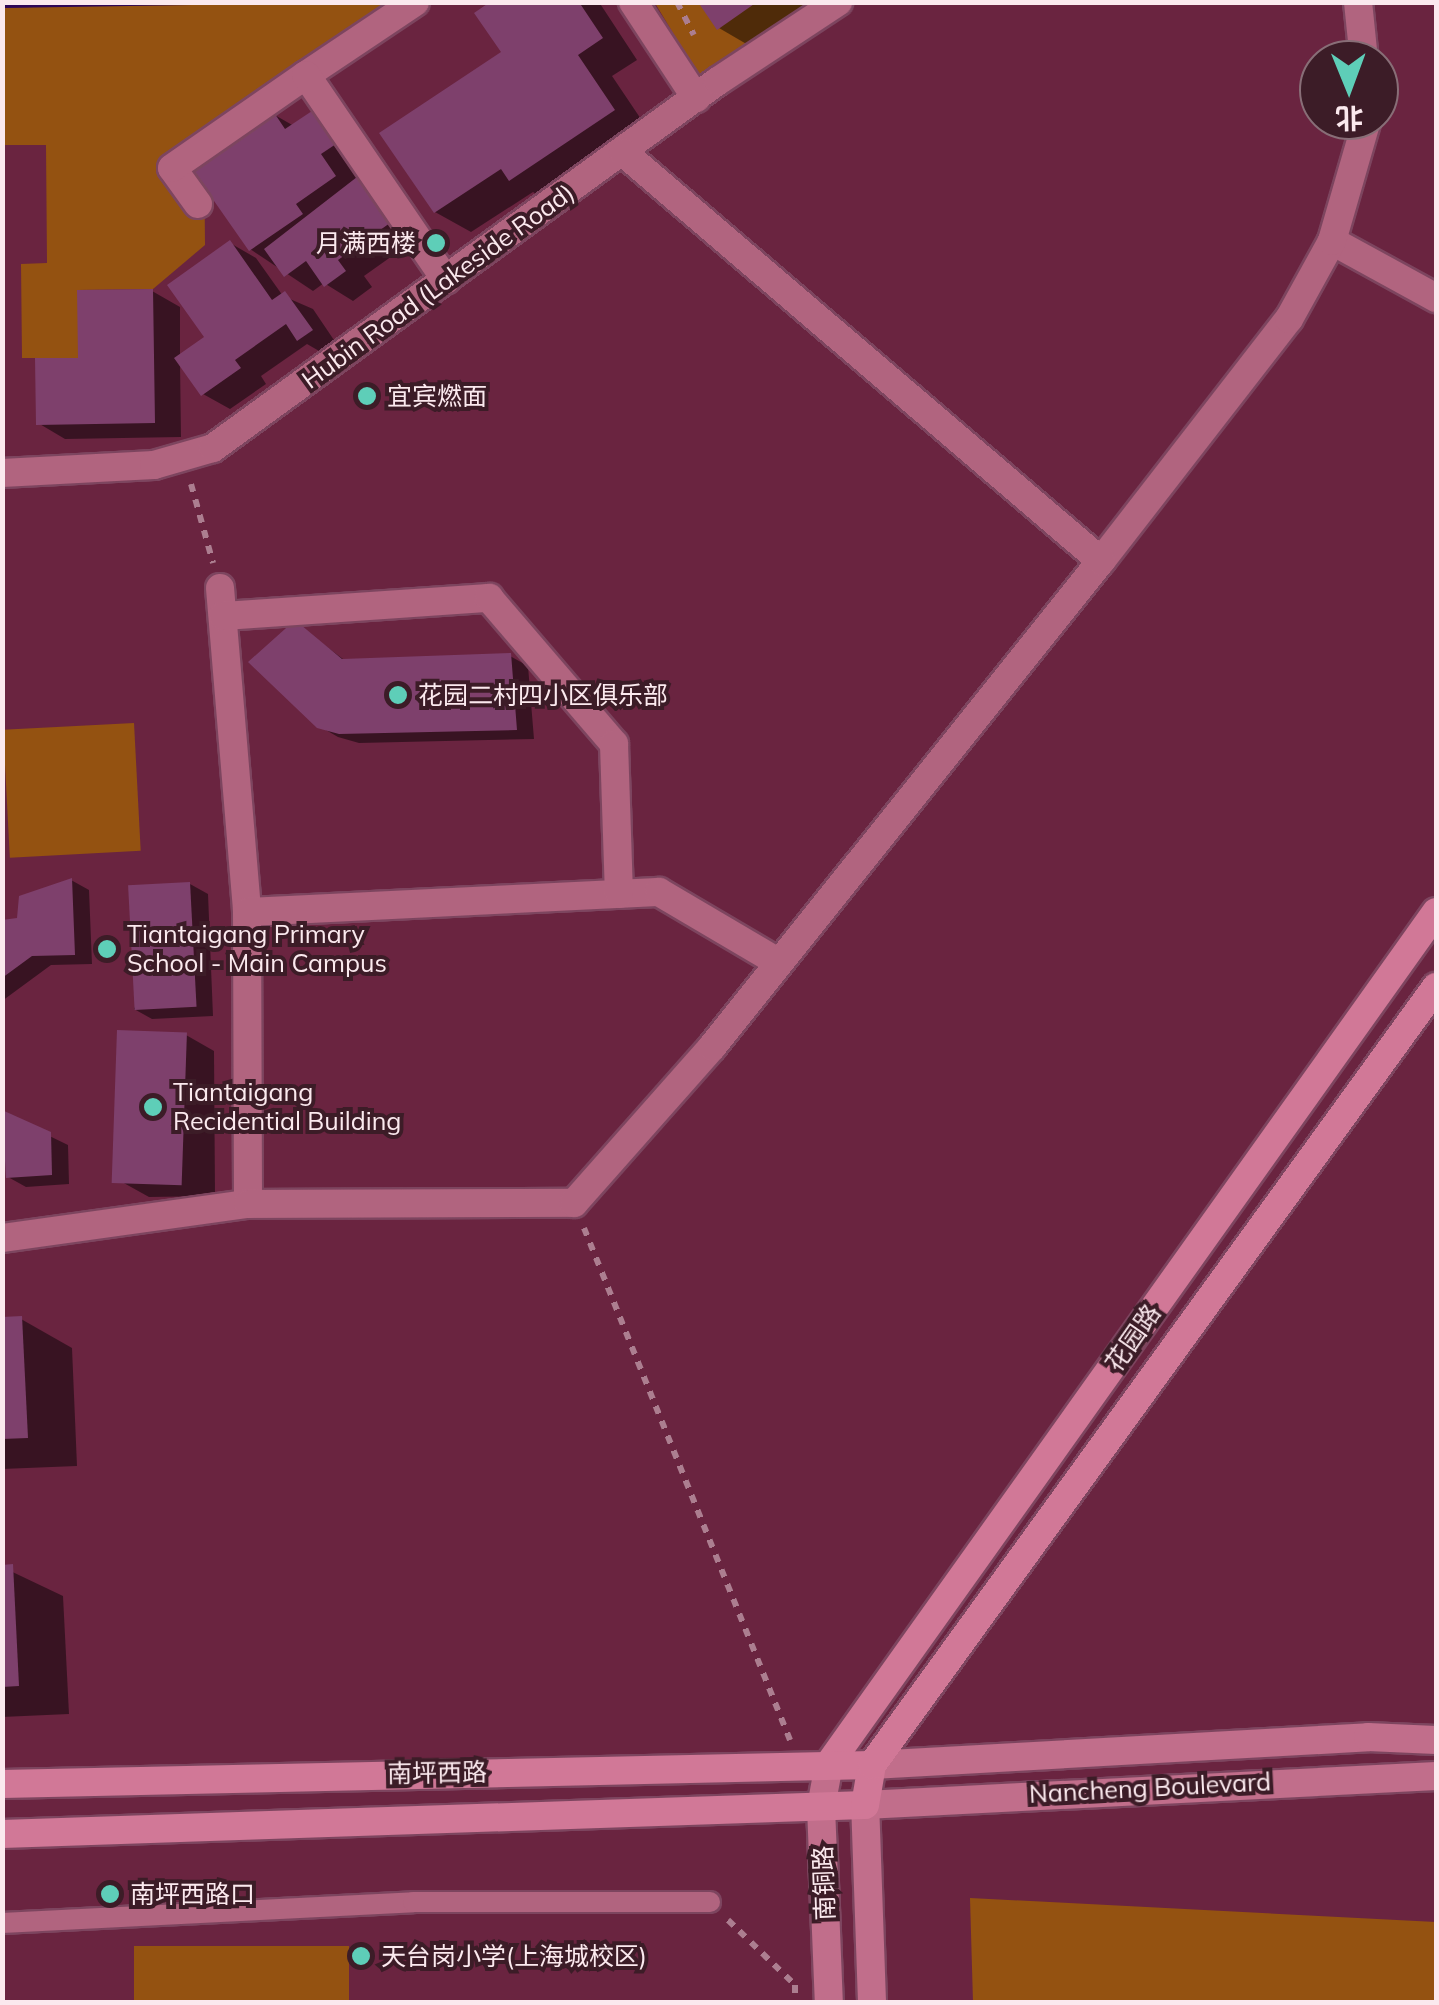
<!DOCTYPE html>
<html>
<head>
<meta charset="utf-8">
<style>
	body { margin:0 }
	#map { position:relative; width:1439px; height:2005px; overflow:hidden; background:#6a2440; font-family:Mulish,"Noto Sans SC",sans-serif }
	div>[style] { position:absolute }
	.green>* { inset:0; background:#945211; transform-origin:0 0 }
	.water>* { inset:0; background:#2e0657 }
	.shadow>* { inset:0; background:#0007 }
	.building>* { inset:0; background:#7e406c; transform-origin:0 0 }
	.path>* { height:6px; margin-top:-3px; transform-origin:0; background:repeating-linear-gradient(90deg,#ac7e90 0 8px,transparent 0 16px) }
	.roads { filter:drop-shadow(2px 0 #7d455f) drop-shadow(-2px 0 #7d455f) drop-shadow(0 2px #7d455f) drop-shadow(0 -2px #7d455f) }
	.service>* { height:20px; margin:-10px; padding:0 10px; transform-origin:10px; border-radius:10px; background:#b1647f }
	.pedestrian>* { height:28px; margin:-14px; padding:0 14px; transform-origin:14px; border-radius:14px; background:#b1647f }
	.minor>* { height:28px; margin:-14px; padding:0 14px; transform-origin:14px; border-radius:14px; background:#b1647f }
	.secondary>* { height:28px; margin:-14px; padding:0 14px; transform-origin:14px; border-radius:14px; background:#c16e8b }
	.primary>* { height:28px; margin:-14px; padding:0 14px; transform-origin:14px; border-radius:14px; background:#d17897 }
	.dots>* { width:28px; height:28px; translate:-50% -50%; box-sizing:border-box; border:5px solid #3c1c27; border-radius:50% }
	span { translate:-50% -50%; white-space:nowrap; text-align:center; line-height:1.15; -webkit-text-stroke:8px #3c1c27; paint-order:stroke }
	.poi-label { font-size:25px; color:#fbe9ee }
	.right { translate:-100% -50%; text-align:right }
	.left { translate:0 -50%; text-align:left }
	.street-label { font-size:25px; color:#fbe9ee }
	.frame { position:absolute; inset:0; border:5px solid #fbe9ee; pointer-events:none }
	.north { position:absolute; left:1299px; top:40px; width:100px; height:100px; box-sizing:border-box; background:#3c1c27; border:2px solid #886e77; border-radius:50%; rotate:179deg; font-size:28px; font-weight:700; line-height:40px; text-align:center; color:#fbe9ee }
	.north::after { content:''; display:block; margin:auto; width:35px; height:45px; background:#5eceb8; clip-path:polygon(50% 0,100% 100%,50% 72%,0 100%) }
</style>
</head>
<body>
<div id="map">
	<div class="green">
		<div style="clip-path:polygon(192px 2px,417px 3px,204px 139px,205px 245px,153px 289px,78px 290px,78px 358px,22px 358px,21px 264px,47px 263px,46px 145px,3px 145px,2px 8px)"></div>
		<div style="clip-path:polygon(655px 3px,840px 3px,707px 90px)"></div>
		<div style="left:134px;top:723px;width:128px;height:131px;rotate:87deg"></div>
		<div style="clip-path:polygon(970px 1898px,1436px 1922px,1436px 2002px,973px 2002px)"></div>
		<div style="left:349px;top:1946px;width:56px;height:215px;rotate:90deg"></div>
	</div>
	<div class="water">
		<div style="clip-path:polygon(192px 3px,192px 5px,2px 8px,3px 2px)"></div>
	</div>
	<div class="shadow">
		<div style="clip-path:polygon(495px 2px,599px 2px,637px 60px,612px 76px,649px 131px,546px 200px,533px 192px,471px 232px,435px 212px,504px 53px)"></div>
		<div style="clip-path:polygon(701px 2px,821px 2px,755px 49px,719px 28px)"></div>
		<div style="clip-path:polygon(evenodd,273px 114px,294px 126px,312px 114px,348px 134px,370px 165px,355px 175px,384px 195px,416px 239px,364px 276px,372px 287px,353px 301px,324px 283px,313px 291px,250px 249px,273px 114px,330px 140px,336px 140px,345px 152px,341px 155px,330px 140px)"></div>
		<div style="clip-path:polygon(230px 243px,256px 258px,283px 296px,313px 309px,338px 346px,326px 355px,307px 344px,261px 376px,266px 384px,230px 409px,203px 394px,180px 362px,181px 437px,65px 439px,38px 423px,81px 360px,152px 291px,180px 307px,180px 356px,207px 338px)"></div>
		<div style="clip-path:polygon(295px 623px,347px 662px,510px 656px,528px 666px,534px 739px,359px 743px,338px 737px,319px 726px)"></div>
		<div style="clip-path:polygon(71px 880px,89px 890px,92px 964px,51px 965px,2px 1001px,2px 922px,19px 920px)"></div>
		<div style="clip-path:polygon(190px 884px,208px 894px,213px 1016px,152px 1019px,134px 1009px)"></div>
		<div style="clip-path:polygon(186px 1035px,214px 1051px,215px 1196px,149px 1197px,122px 1182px)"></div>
		<div style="clip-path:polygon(2px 1113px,68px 1145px,69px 1184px,26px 1187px,8px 1177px)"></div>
		<div style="clip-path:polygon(21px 1319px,72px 1348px,77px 1466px,2px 1469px,2px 1320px)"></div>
		<div style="clip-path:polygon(2px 1567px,63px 1596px,69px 1714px,2px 1717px)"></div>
	</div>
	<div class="building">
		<div style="clip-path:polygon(490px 2px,579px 2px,603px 38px,578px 55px,615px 110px,509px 181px,501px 169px,434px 213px,379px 133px,501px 52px,474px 13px)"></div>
		<div style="clip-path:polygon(698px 2px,757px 2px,717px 30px)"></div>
		<div style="clip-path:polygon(273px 111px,285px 129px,312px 111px,336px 144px,321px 154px,336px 176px,296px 204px,303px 214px,249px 251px,191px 168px)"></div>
		<div style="clip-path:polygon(357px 177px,390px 223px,338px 260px,346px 271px,324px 287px,306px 261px,284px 277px,264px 249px)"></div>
		<div style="clip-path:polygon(230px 240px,272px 300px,285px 291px,313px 330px,297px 341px,286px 324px,235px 360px,241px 368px,201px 396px,174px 358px,204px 337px,167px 285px)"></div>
		<div style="clip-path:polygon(153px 289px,155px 423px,36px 425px,35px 358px,78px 358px,77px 290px)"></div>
		<div style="clip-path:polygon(295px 620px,342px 659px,511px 653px,517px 730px,339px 734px,317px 728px,248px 662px)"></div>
		<div style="clip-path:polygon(72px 878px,75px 955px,32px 956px,2px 978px,2px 920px,17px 918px,19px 896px)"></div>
		<div style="left:190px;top:882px;width:125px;height:62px;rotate:87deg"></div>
		<div style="left:117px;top:1030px;width:70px;height:153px;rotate:2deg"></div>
		<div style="clip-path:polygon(2px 1110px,51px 1132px,52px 1175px,6px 1178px)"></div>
		<div style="clip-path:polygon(22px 1316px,28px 1438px,2px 1439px,2px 1317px)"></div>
		<div style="clip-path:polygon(13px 1564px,19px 1686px,2px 1687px,2px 1565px)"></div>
	</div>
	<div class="path">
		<div style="left:677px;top:2px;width:37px;rotate:63deg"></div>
		<div style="left:191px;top:484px;width:82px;rotate:74.4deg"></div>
		<div style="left:584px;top:1228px;width:552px;rotate:68.08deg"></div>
		<div style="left:728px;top:1920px;width:93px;rotate:44.1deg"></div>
		<div style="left:795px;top:1985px;width:17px;rotate:90deg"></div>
	</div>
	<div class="roads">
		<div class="service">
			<div style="left:2px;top:1923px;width:412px;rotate:-2.9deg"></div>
			<div style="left:413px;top:1902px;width:297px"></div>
		</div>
		<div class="pedestrian">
			<div style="left:247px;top:912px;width:292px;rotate:89.8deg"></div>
		</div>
		<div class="minor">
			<div style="left:633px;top:2px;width:115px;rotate:56.7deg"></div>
			<div style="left:1358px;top:2px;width:58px;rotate:84.1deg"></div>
			<div style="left:306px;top:75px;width:131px;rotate:-33.8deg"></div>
			<div style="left:198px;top:204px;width:44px;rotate:-125.8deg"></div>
			<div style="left:172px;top:168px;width:163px;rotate:-34.8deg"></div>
			<div style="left:306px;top:75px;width:248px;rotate:55.7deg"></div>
			<div style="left:1332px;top:241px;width:119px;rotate:28.7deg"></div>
			<div style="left:2px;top:473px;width:152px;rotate:-3deg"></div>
			<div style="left:154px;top:465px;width:61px;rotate:-16.1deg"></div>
			<div style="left:213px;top:448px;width:624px;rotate:-36.01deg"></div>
			<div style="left:718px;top:81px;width:144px;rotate:-33.4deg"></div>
			<div style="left:1101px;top:561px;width:306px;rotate:-52.2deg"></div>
			<div style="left:1289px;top:319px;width:89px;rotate:-61.1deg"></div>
			<div style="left:1332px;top:241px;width:126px;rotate:-73.9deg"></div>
			<div style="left:220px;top:588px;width:325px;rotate:85.2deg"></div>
			<div style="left:247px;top:912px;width:412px;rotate:-2.8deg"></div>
			<div style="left:659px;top:892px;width:136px;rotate:30.5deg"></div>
			<div style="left:223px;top:616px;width:267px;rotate:-3.9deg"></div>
			<div style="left:489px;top:598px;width:192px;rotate:49.4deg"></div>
			<div style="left:614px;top:744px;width:150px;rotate:88.1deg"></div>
			<div style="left:2px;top:1238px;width:248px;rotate:-7.9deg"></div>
			<div style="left:248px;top:1204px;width:326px;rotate:-0.2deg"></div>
			<div style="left:574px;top:1203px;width:208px;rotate:-48.5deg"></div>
			<div style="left:712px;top:1047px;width:623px;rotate:-51.33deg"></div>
			<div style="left:1101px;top:561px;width:628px;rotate:-139.46deg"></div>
		</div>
		<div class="secondary">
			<div style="left:829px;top:1764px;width:44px;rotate:100.5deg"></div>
			<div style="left:821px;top:1807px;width:195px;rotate:87.7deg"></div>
			<div style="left:872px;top:1765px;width:497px;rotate:-3.2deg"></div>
			<div style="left:1368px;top:1737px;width:68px;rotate:2.5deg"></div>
			<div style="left:872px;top:2002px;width:197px;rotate:-92deg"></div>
			<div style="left:865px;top:1805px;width:572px;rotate:-2.91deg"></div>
		</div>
		<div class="primary">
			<div style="left:829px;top:1764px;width:1046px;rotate:-54.53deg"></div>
			<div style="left:2px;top:1784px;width:870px;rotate:-1.25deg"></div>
			<div style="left:2px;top:1834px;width:863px;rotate:-1.92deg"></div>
			<div style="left:865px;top:1805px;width:41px;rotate:-80.1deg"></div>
			<div style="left:872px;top:1765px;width:961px;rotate:-54.06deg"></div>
		</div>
	</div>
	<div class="dots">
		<div style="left:436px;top:243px;background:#5eceb8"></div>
		<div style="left:367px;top:396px;background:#5eceb8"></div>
		<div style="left:398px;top:695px;background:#5eceb8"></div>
		<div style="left:107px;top:949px;background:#5eceb8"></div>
		<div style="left:153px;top:1107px;background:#5eceb8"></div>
		<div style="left:110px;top:1894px;background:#5eceb8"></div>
		<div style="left:361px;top:1956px;background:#5eceb8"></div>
	</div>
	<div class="poi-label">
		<span class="right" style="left:416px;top:243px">月满西楼</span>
		<span class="left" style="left:387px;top:396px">宜宾燃面</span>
		<span class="left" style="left:418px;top:695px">花园二村四小区俱乐部</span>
		<span class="left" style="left:127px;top:949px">Tiantaigang Primary<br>School - Main Campus</span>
		<span class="left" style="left:173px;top:1107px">Tiantaigang<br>Recidential Building</span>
		<span class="left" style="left:130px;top:1894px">南坪西路口</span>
		<span class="left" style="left:381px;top:1956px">天台岗小学(上海城校区)</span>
	</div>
	<div class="street-label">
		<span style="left:438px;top:286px;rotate:-36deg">Hubin Road (Lakeside Road)</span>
		<span style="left:1133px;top:1338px;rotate:-55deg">花园路</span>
		<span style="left:437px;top:1773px;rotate:-1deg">南坪西路</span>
		<span style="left:1150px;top:1788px;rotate:-3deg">Nancheng Boulevard</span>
		<span style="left:824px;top:1883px;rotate:-92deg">南铜路</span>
	</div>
	<div class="frame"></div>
	<div class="north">北</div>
</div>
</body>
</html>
